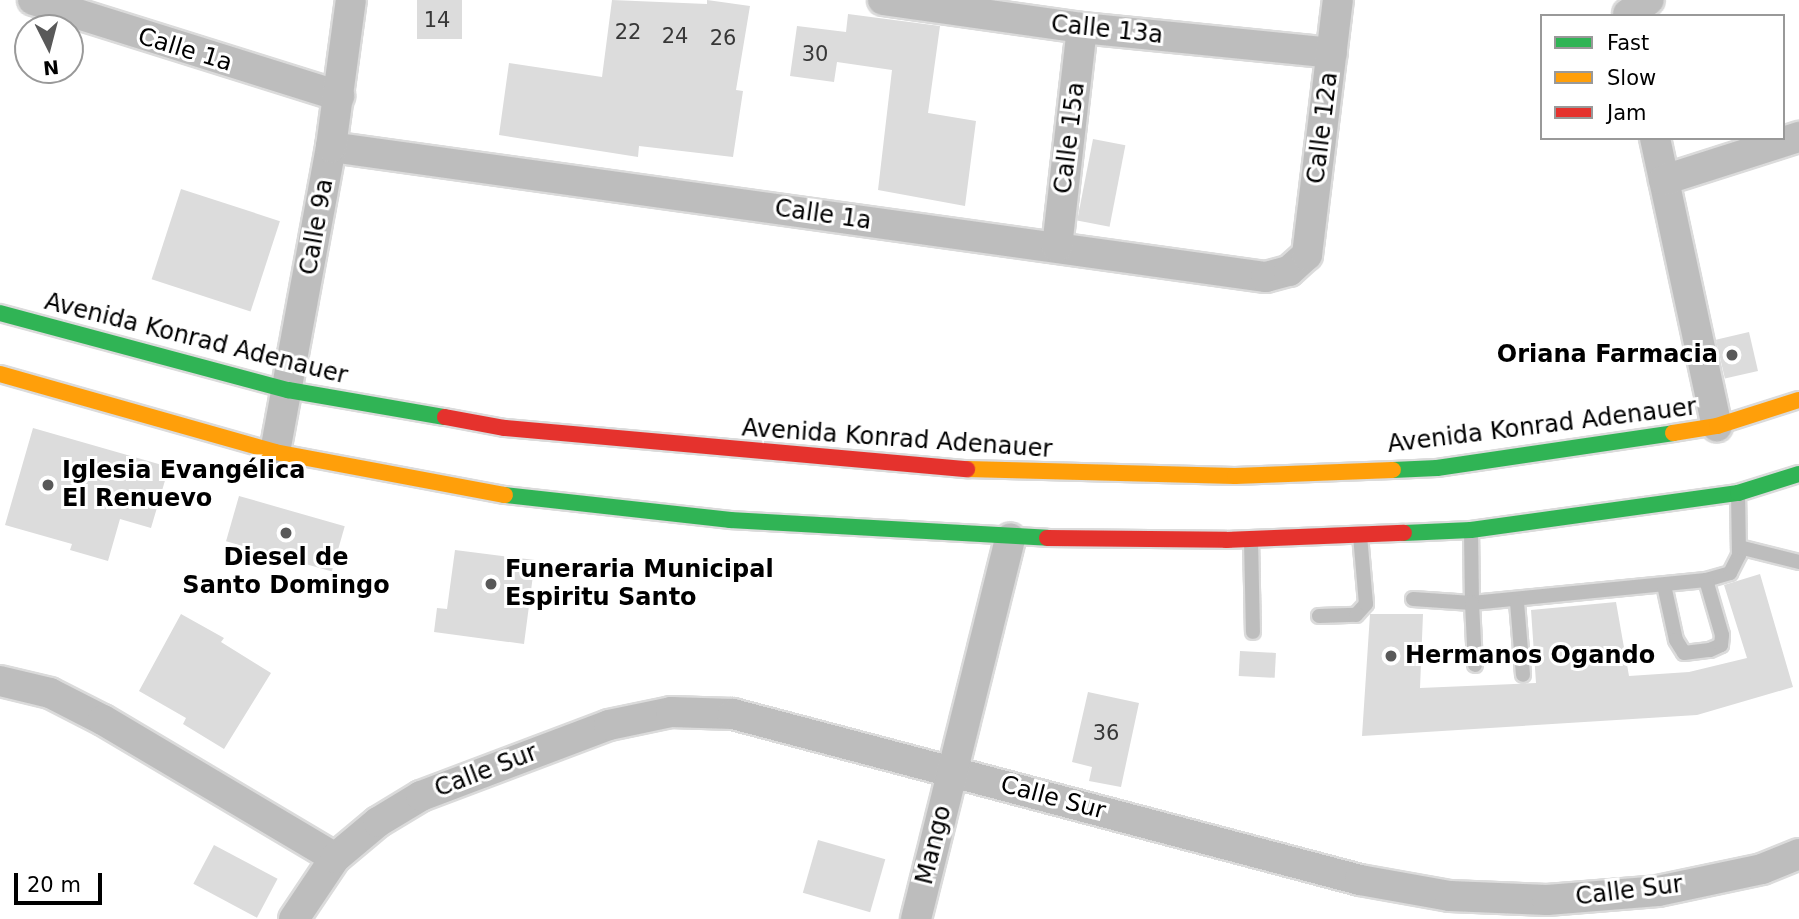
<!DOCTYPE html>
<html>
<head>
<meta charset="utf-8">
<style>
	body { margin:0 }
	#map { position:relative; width:1799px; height:919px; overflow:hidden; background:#fff; font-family:"DejaVu Sans",sans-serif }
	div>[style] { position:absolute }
	.building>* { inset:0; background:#dcdcdc; transform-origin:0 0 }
	.roads { filter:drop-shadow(2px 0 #dbdbdb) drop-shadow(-2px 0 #dbdbdb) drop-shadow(0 2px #dbdbdb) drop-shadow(0 -2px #dbdbdb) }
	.lane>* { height:14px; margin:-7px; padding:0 7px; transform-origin:7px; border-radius:7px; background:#bdbdbd }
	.street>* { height:30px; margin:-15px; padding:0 15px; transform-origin:15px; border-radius:15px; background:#bdbdbd }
	.fast>* { height:16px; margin:-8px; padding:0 8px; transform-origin:8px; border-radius:8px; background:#30b455 }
	.slow>* { height:16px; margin:-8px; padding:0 8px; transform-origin:8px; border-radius:8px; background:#ff9f0a }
	.jam>* { height:16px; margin:-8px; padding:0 8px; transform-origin:8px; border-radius:8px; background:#e5322d }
	.dots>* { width:19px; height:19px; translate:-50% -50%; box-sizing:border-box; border:4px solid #fff; border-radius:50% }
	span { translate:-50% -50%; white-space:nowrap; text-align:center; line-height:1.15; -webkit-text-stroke:6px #fff; paint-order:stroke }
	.number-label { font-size:21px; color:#373737 }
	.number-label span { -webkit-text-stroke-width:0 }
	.street-label { font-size:24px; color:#000 }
	.poi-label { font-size:24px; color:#000; font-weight:700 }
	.right { translate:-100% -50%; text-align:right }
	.left { translate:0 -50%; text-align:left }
	.legend { position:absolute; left:1540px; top:14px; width:245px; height:126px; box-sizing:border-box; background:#fff; border:2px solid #999; margin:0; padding:9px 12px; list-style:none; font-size:21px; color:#000 }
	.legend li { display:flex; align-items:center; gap:14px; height:35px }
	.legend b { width:35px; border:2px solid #999 }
	.north { position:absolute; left:14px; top:14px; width:70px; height:70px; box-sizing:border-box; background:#fff; border:2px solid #999; border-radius:50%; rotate:174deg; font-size:19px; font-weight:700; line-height:28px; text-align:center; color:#000 }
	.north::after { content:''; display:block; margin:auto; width:24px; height:32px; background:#595959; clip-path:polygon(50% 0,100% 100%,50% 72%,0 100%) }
	.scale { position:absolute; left:14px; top:873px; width:88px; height:32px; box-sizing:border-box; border:4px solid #000; border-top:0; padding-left:9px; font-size:21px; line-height:24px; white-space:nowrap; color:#000; -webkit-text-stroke:5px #fff; paint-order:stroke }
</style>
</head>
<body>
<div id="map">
	<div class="building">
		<div style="left:417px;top:0;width:45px;height:39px"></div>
		<div style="clip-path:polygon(612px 0,707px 4px,707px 0,750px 6px,736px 90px,743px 91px,733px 157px,639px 146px,638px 157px,499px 135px,509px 63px,602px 77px)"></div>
		<div style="clip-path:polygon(848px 14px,940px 26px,928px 113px,976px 121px,965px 206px,878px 190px,892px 70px,837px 62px,834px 82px,790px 76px,797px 26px,846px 32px)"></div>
		<div style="left:1093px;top:139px;width:33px;height:83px;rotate:11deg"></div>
		<div style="left:181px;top:189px;width:104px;height:95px;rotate:18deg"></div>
		<div style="left:1749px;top:332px;width:40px;height:34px;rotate:77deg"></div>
		<div style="clip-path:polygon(33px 428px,169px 467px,151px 528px,120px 519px,108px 561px,70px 550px,72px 544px,5px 525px)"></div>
		<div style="left:239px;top:496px;width:110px;height:47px;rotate:16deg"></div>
		<div style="clip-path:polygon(455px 550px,535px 560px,524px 644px,434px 632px,437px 608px,447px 609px)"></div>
		<div style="clip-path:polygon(1760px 574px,1793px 687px,1697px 715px,1362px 736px,1370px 614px,1423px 614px,1420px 688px,1536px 683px,1531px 610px,1616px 602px,1629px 676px,1689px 672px,1747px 658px,1724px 585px)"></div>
		<div style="clip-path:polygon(181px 614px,224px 638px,221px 642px,271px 673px,224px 749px,183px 724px,186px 718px,139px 691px)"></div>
		<div style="left:1240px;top:651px;width:36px;height:25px;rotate:3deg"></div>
		<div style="clip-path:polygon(1088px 692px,1139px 703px,1121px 787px,1089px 781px,1092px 767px,1072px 762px)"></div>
		<div style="left:818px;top:840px;width:70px;height:55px;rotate:16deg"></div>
		<div style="left:214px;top:845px;width:72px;height:44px;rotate:28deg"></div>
	</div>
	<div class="roads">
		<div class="lane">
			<div style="left:1471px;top:531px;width:72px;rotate:89.2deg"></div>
			<div style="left:1472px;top:603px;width:235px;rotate:-5.6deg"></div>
			<div style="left:1706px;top:580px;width:25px;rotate:-16deg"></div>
			<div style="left:1730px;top:573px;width:20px;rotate:-63deg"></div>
			<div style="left:1739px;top:555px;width:61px;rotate:-90.9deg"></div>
			<div style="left:1251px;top:539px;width:93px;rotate:88.8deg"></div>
			<div style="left:1739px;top:547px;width:62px;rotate:14deg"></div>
			<div style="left:1664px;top:585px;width:56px;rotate:77.7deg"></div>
			<div style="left:1676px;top:640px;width:15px;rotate:58deg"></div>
			<div style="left:1684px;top:653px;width:26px;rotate:-7deg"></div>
			<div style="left:1710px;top:650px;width:12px;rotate:-24deg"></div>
			<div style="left:1721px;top:645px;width:10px;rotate:-84deg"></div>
			<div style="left:1722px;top:635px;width:57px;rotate:-106.2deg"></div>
			<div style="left:1413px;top:599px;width:59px;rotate:3.9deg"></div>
			<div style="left:1472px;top:603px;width:62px;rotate:87.2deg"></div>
			<div style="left:1517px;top:602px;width:73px;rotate:85.3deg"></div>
			<div style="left:1319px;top:616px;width:37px;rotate:-2deg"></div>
			<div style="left:1356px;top:615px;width:15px;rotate:-48deg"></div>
			<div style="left:1366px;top:604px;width:69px;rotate:-95deg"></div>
		</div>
		<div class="street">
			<div style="left:33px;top:0;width:321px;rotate:17.4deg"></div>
			<div style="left:883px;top:0;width:201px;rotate:8deg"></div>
			<div style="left:1082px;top:28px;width:251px;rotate:5.7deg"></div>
			<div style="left:1628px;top:14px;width:25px;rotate:-34deg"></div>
			<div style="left:1655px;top:138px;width:295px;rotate:77.9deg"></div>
			<div style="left:331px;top:147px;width:944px;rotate:7.92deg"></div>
			<div style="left:1266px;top:277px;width:24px;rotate:-15deg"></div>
			<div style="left:1289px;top:271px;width:24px;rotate:-42deg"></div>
			<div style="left:1307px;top:255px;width:257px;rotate:-83.1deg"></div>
			<div style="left:1664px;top:180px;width:142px;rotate:-17.7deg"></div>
			<div style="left:1057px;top:247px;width:220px;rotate:-83.5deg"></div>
			<div style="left:275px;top:452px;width:310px;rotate:-79.6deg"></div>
			<div style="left:331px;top:147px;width:148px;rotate:-82.3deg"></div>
			<div style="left:0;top:681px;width:51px;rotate:13.5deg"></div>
			<div style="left:50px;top:693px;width:59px;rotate:27deg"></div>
			<div style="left:103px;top:720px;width:270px;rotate:30.7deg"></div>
			<div style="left:294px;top:919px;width:73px;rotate:-56.1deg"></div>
			<div style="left:335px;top:858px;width:56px;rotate:-39.9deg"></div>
			<div style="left:378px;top:822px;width:50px;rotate:-31.2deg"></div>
			<div style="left:421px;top:796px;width:201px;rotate:-20.7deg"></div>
			<div style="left:609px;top:725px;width:63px;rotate:-11.8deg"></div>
			<div style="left:671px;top:712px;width:62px;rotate:1.8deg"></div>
			<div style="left:733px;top:714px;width:649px;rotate:14.83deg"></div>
			<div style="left:1360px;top:880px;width:91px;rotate:10.1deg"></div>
			<div style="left:1450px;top:896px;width:97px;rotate:2.4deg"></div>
			<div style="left:1547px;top:900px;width:111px;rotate:-4.6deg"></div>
			<div style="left:1658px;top:891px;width:106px;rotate:-11.9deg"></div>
			<div style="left:1762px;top:869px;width:40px;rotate:-22deg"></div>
			<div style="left:916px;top:919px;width:392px;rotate:-76.1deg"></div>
		</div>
		<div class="fast">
			<div style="left:0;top:313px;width:298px;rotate:15deg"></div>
			<div style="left:288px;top:390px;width:159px;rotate:9.8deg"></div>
			<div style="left:1393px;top:470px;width:44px;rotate:-2.6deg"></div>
			<div style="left:1437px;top:468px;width:239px;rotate:-8.4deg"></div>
			<div style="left:505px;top:495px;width:226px;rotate:6.3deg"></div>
			<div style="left:730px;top:520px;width:318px;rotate:3.2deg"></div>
			<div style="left:1404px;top:533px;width:67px;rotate:-2.6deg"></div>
			<div style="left:1471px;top:530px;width:270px;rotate:-7.9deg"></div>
			<div style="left:1738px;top:493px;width:64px;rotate:-17.3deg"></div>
		</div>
		<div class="slow">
			<div style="left:0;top:374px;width:286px;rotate:15.8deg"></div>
			<div style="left:275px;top:452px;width:234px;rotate:10.6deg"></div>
			<div style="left:1673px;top:433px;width:45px;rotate:-9deg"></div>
			<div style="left:1717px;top:426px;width:86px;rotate:-17.6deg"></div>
			<div style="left:967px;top:469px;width:268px;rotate:1.5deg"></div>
			<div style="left:1235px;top:476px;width:158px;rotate:-2.2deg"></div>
		</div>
		<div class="jam">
			<div style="left:445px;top:417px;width:61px;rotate:10.4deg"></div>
			<div style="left:505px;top:428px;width:464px;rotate:5.1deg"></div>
			<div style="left:1047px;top:538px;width:179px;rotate:0.6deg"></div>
			<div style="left:1226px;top:540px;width:178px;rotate:-2.3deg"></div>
		</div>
	</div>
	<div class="dots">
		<div style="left:1732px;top:355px;background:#595959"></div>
		<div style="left:48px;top:485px;background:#595959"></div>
		<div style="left:286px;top:533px;background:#595959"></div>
		<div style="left:491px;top:584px;background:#595959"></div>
		<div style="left:1391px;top:656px;background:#595959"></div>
	</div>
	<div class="number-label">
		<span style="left:437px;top:20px">14</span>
		<span style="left:628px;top:32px">22</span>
		<span style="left:675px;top:36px">24</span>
		<span style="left:723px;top:38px">26</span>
		<span style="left:815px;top:54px">30</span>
		<span style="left:1106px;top:733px">36</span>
	</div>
	<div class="street-label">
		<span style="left:1107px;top:30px;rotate:6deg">Calle 13a</span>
		<span style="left:185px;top:50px;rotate:17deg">Calle 1a</span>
		<span style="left:1323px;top:128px;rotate:-83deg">Calle 12a</span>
		<span style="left:1070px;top:138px;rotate:-83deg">Calle 15a</span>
		<span style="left:823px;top:215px;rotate:8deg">Calle 1a</span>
		<span style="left:317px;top:227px;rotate:-80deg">Calle 9a</span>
		<span style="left:196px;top:339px;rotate:14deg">Avenida Konrad Adenauer</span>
		<span style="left:1542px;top:426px;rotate:-7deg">Avenida Konrad Adenauer</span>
		<span style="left:897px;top:439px;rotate:4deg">Avenida Konrad Adenauer</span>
		<span style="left:486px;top:771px;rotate:-21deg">Calle Sur</span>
		<span style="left:1053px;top:798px;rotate:15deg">Calle Sur</span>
		<span style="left:934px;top:845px;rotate:-76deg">Mango</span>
		<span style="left:1629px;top:891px;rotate:-7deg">Calle Sur</span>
	</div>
	<div class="poi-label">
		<span class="right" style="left:1718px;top:355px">Oriana Farmacia</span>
		<span class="left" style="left:62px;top:485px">Iglesia Evangélica<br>El Renuevo</span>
		<span style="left:286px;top:572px">Diesel de<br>Santo Domingo</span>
		<span class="left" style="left:505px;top:584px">Funeraria Municipal<br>Espiritu Santo</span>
		<span class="left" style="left:1405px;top:656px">Hermanos Ogando</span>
	</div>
	<ul class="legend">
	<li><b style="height:9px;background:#30b455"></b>Fast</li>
	<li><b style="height:9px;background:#ff9f0a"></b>Slow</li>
	<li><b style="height:9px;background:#e5322d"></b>Jam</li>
	</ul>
	<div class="north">N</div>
	<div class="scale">20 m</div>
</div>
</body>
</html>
